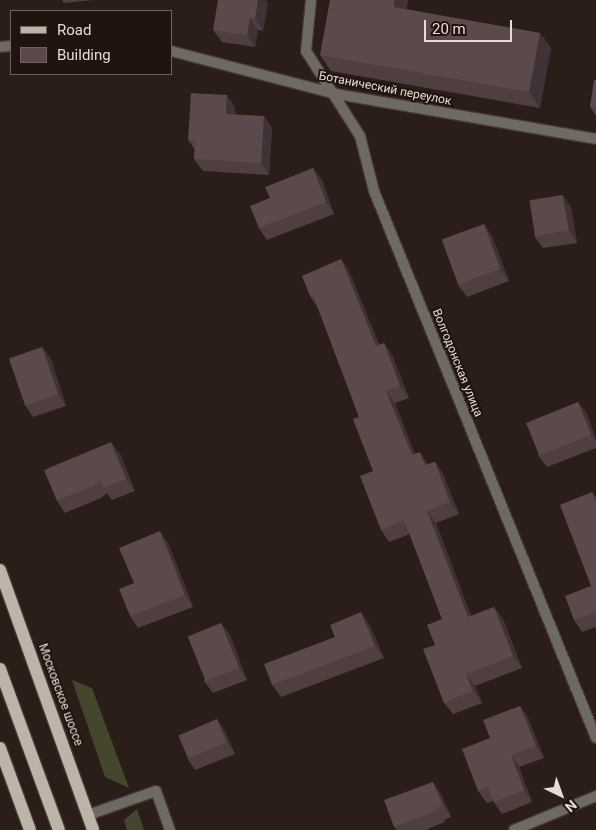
<!DOCTYPE html>
<html>
<head>
<meta charset="utf-8">
<style>
	body { margin:0 }
	#map { position:relative; width:596px; height:830px; overflow:hidden; background:#2b1d17; font-family:Roboto,sans-serif }
	div>[style] { position:absolute }
	.green>* { inset:0; background:#45462e }
	.roads { filter:drop-shadow(1px 0 #453832) drop-shadow(-1px 0 #453832) drop-shadow(0 1px #453832) drop-shadow(0 -1px #453832) }
	.lane>* { height:10px; margin:-5px; padding:0 5px; transform-origin:5px; border-radius:5px; background:#6e6963 }
	.street>* { height:10px; margin:-5px; padding:0 5px; transform-origin:5px; border-radius:5px; background:#6e6963 }
	.primary>* { height:12px; margin:-6px; padding:0 6px; transform-origin:6px; border-radius:6px; background:#bdb3a6 }
	.wall>* { inset:0; background:#4f3f41 }
	.shaded-wall>* { inset:0; background:#403335 }
	.building>* { inset:0; background:#5c494c; transform-origin:0 0 }
	span { translate:-50% -50%; white-space:nowrap; text-align:center; line-height:1.15; -webkit-text-stroke:4px #21130e; paint-order:stroke }
	.street-label { font-size:12px; color:#e6dbd7 }
	.legend { position:absolute; left:10px; top:10px; width:162px; height:65px; box-sizing:border-box; background:#21130e; border:1px solid #70635e; margin:0; padding:6px 9px; list-style:none; font-size:15px; color:#e6dbd7 }
	.legend li { display:flex; align-items:center; gap:10px; height:25px }
	.legend b { width:25px; border:1px solid #70635e }
	.north { position:absolute; left:536px; top:770px; width:50px; height:50px; -webkit-text-stroke:4px #21130e; paint-order:stroke; rotate:138deg; font-size:14px; font-weight:700; line-height:20px; text-align:center; color:#e6dbd7 }
	.north::after { content:''; display:block; margin:auto; width:18px; height:22px; background:#e6dbd7; clip-path:polygon(50% 0,100% 100%,50% 72%,0 100%) }
	.scale { position:absolute; left:424px; top:20px; width:88px; height:22px; box-sizing:border-box; border:2px solid #e6dbd7; border-top:0; padding-left:6px; font-size:15px; line-height:18px; white-space:nowrap; color:#e6dbd7; -webkit-text-stroke:4px #21130e; paint-order:stroke }
</style>
</head>
<body>
<div id="map">
	<div class="green">
		<div style="clip-path:polygon(72px 680px,92px 688px,129px 788px,105px 777px)"></div>
		<div style="clip-path:polygon(137px 809px,144px 830px,127px 830px,124px 820px)"></div>
	</div>
	<div class="roads">
		<div class="lane">
			<div style="left:88px;top:815px;width:72px;rotate:-19.4deg"></div>
			<div style="left:156px;top:791px;width:41px;rotate:70.3deg"></div>
		</div>
		<div class="street">
			<div style="left:311px;top:0;width:51px;rotate:95.6deg"></div>
			<div style="left:306px;top:51px;width:101px;rotate:57.6deg"></div>
			<div style="left:360px;top:136px;width:57px;rotate:75.7deg"></div>
			<div style="left:374px;top:191px;width:590px;rotate:67.91deg"></div>
			<div style="left:0;top:47px;width:11px;rotate:-5deg"></div>
			<div style="left:171px;top:51px;width:171px;rotate:14.6deg"></div>
			<div style="left:336px;top:94px;width:264px;rotate:9.8deg"></div>
			<div style="left:514px;top:830px;width:89px;rotate:-22.5deg"></div>
		</div>
		<div class="primary">
			<div style="left:0;top:570px;width:276px;rotate:70.3deg"></div>
			<div style="left:0;top:669px;width:171px;rotate:69.9deg"></div>
			<div style="left:0;top:748px;width:87px;rotate:69.9deg"></div>
		</div>
	</div>
	<div class="wall">
		<div style="clip-path:polygon(62px 0,94px 0,64px 3px)"></div>
		<div style="clip-path:polygon(268px 3px,263px 31px,258px 30px,255px 47px,222px 42px,213px 30px)"></div>
		<div style="clip-path:polygon(407px 10px,540px 33px,551px 48px,540px 108px,331px 71px,320px 55px)"></div>
		<div style="clip-path:polygon(596px 80px,596px 116px,590px 107px)"></div>
		<div style="clip-path:polygon(235px 107px,235px 114px,272px 128px,269px 175px,203px 171px,194px 159px,195px 150px,188px 140px)"></div>
		<div style="clip-path:polygon(313px 168px,322px 180px,334px 214px,267px 240px,259px 228px,270px 198px)"></div>
		<div style="clip-path:polygon(571px 207px,577px 243px,543px 248px,534px 236px)"></div>
		<div style="clip-path:polygon(484px 224px,492px 236px,509px 281px,467px 297px,458px 285px)"></div>
		<div style="clip-path:polygon(341px 259px,349px 271px,379px 345px,384px 343px,392px 355px,409px 398px,395px 403px,415px 454px,428px 464px,435px 462px,443px 474px,459px 514px,436px 523px,471px 616px,494px 607px,503px 619px,522px 668px,475px 686px,482px 703px,453px 714px,444px 703px,435px 645px,442px 619px,410px 534px,389px 542px,381px 530px,373px 471px,359px 417px,318px 308px,310px 296px)"></div>
		<div style="clip-path:polygon(42px 347px,51px 359px,66px 406px,33px 417px,25px 405px)"></div>
		<div style="clip-path:polygon(578px 402px,587px 414px,596px 439px,596px 448px,547px 467px,538px 455px)"></div>
		<div style="clip-path:polygon(120px 454px,135px 491px,112px 500px,107px 493px,101px 498px,65px 513px,57px 501px)"></div>
		<div style="clip-path:polygon(592px 492px,596px 498px,596px 627px,582px 632px,574px 620px,591px 586px)"></div>
		<div style="clip-path:polygon(168px 543px,193px 607px,138px 628px,130px 616px,134px 583px)"></div>
		<div style="clip-path:polygon(221px 623px,230px 635px,247px 680px,213px 693px,204px 681px)"></div>
		<div style="clip-path:polygon(369px 624px,384px 658px,281px 697px,272px 685px)"></div>
		<div style="clip-path:polygon(520px 706px,528px 718px,544px 758px,519px 767px,532px 802px,502px 814px,493px 801px,487px 803px,478px 791px,490px 738px)"></div>
		<div style="clip-path:polygon(225px 731px,235px 754px,195px 770px,187px 758px)"></div>
		<div style="clip-path:polygon(441px 794px,451px 817px,444px 820px,445px 822px,425px 830px,397px 830px,394px 827px)"></div>
	</div>
	<div class="shaded-wall">
		<div style="clip-path:polygon(258px 0,265px 0,268px 3px,263px 31px,255px 19px)"></div>
		<div style="clip-path:polygon(395px 0,408px 0,405px 23px,394px 7px)"></div>
		<div style="clip-path:polygon(250px 18px,258px 30px,255px 47px,247px 35px)"></div>
		<div style="clip-path:polygon(540px 33px,551px 48px,540px 108px,529px 92px)"></div>
		<div style="clip-path:polygon(227px 95px,235px 107px,234px 126px,226px 114px)"></div>
		<div style="clip-path:polygon(264px 116px,272px 128px,269px 175px,261px 163px)"></div>
		<div style="clip-path:polygon(313px 168px,322px 180px,334px 214px,326px 202px)"></div>
		<div style="clip-path:polygon(563px 195px,571px 207px,577px 243px,569px 231px)"></div>
		<div style="clip-path:polygon(484px 224px,492px 236px,509px 281px,500px 269px)"></div>
		<div style="clip-path:polygon(341px 259px,349px 271px,385px 358px,376px 346px)"></div>
		<div style="clip-path:polygon(384px 343px,392px 355px,409px 398px,400px 386px)"></div>
		<div style="clip-path:polygon(42px 347px,51px 359px,66px 406px,58px 394px)"></div>
		<div style="clip-path:polygon(386px 391px,395px 403px,420px 467px,412px 455px)"></div>
		<div style="clip-path:polygon(578px 402px,587px 414px,596px 439px,596px 442px,591px 435px)"></div>
		<div style="clip-path:polygon(111px 442px,120px 454px,135px 491px,126px 479px)"></div>
		<div style="clip-path:polygon(420px 452px,428px 464px,425px 465px)"></div>
		<div style="clip-path:polygon(435px 462px,443px 474px,459px 514px,450px 502px)"></div>
		<div style="clip-path:polygon(427px 511px,436px 523px,476px 629px,468px 617px)"></div>
		<div style="clip-path:polygon(160px 531px,168px 543px,193px 607px,185px 595px)"></div>
		<div style="clip-path:polygon(494px 607px,503px 619px,522px 668px,513px 656px)"></div>
		<div style="clip-path:polygon(361px 612px,369px 624px,384px 658px,375px 646px)"></div>
		<div style="clip-path:polygon(221px 623px,230px 635px,247px 680px,239px 668px)"></div>
		<div style="clip-path:polygon(466px 674px,475px 686px,482px 703px,473px 691px)"></div>
		<div style="clip-path:polygon(520px 706px,528px 718px,544px 758px,536px 746px)"></div>
		<div style="clip-path:polygon(217px 719px,225px 731px,235px 754px,227px 742px)"></div>
		<div style="clip-path:polygon(511px 755px,519px 767px,532px 802px,524px 790px)"></div>
		<div style="clip-path:polygon(433px 782px,441px 794px,451px 817px,443px 805px)"></div>
	</div>
	<div class="building">
		<div style="clip-path:polygon(218px 0,258px 0,255px 19px,250px 18px,247px 35px,213px 30px)"></div>
		<div style="clip-path:polygon(330px 0,395px 0,394px 7px,540px 33px,529px 92px,320px 55px)"></div>
		<div style="clip-path:polygon(594px 80px,596px 80px,596px 108px,590px 107px)"></div>
		<div style="clip-path:polygon(191px 93px,227px 95px,226px 114px,264px 116px,261px 163px,194px 159px,195px 140px,188px 140px)"></div>
		<div style="clip-path:polygon(313px 168px,326px 202px,259px 228px,250px 206px,270px 198px,265px 187px)"></div>
		<div style="left:563px;top:195px;width:36px;height:34px;rotate:81deg"></div>
		<div style="left:484px;top:224px;width:48px;height:45px;rotate:70deg"></div>
		<div style="clip-path:polygon(341px 259px,376px 346px,384px 343px,400px 386px,386px 391px,412px 455px,420px 452px,425px 465px,435px 462px,450px 502px,427px 511px,468px 617px,494px 607px,513px 656px,466px 674px,473px 691px,444px 703px,423px 649px,435px 645px,427px 625px,442px 619px,404px 520px,381px 530px,360px 476px,373px 471px,353px 419px,359px 417px,313px 295px,310px 296px,302px 276px)"></div>
		<div style="left:42px;top:347px;width:50px;height:35px;rotate:71deg"></div>
		<div style="left:578px;top:402px;width:35px;height:56px;rotate:68deg"></div>
		<div style="clip-path:polygon(111px 442px,126px 479px,104px 488px,100px 479px,93px 486px,57px 501px,44px 470px)"></div>
		<div style="clip-path:polygon(592px 492px,596px 502px,596px 612px,574px 620px,565px 596px,591px 586px,560px 505px)"></div>
		<div style="clip-path:polygon(160px 531px,185px 595px,130px 616px,119px 589px,134px 583px,119px 548px)"></div>
		<div style="clip-path:polygon(361px 612px,375px 646px,272px 685px,264px 664px,335px 637px,330px 625px)"></div>
		<div style="left:221px;top:623px;width:48px;height:36px;rotate:68deg"></div>
		<div style="clip-path:polygon(520px 706px,536px 746px,511px 755px,524px 790px,494px 802px,488px 787px,478px 791px,462px 749px,490px 738px,483px 720px)"></div>
		<div style="left:217px;top:719px;width:25px;height:42px;rotate:67deg"></div>
		<div style="clip-path:polygon(433px 782px,443px 805px,436px 808px,437px 810px,394px 827px,384px 800px)"></div>
	</div>
	<div class="street-label">
		<span style="left:385px;top:89px;rotate:11deg">Ботанический переулок</span>
		<span style="left:457px;top:363px;rotate:68deg">Волгодонская улица</span>
		<span style="left:60px;top:695px;rotate:70deg">Московское шоссе</span>
	</div>
	<ul class="legend">
	<li><b style="height:6px;background:#bdb3a6"></b>Road</li>
	<li><b style="height:14px;background:#5c494c"></b>Building</li>
	</ul>
	<div class="north">N</div>
	<div class="scale">20 m</div>
</div>
</body>
</html>
